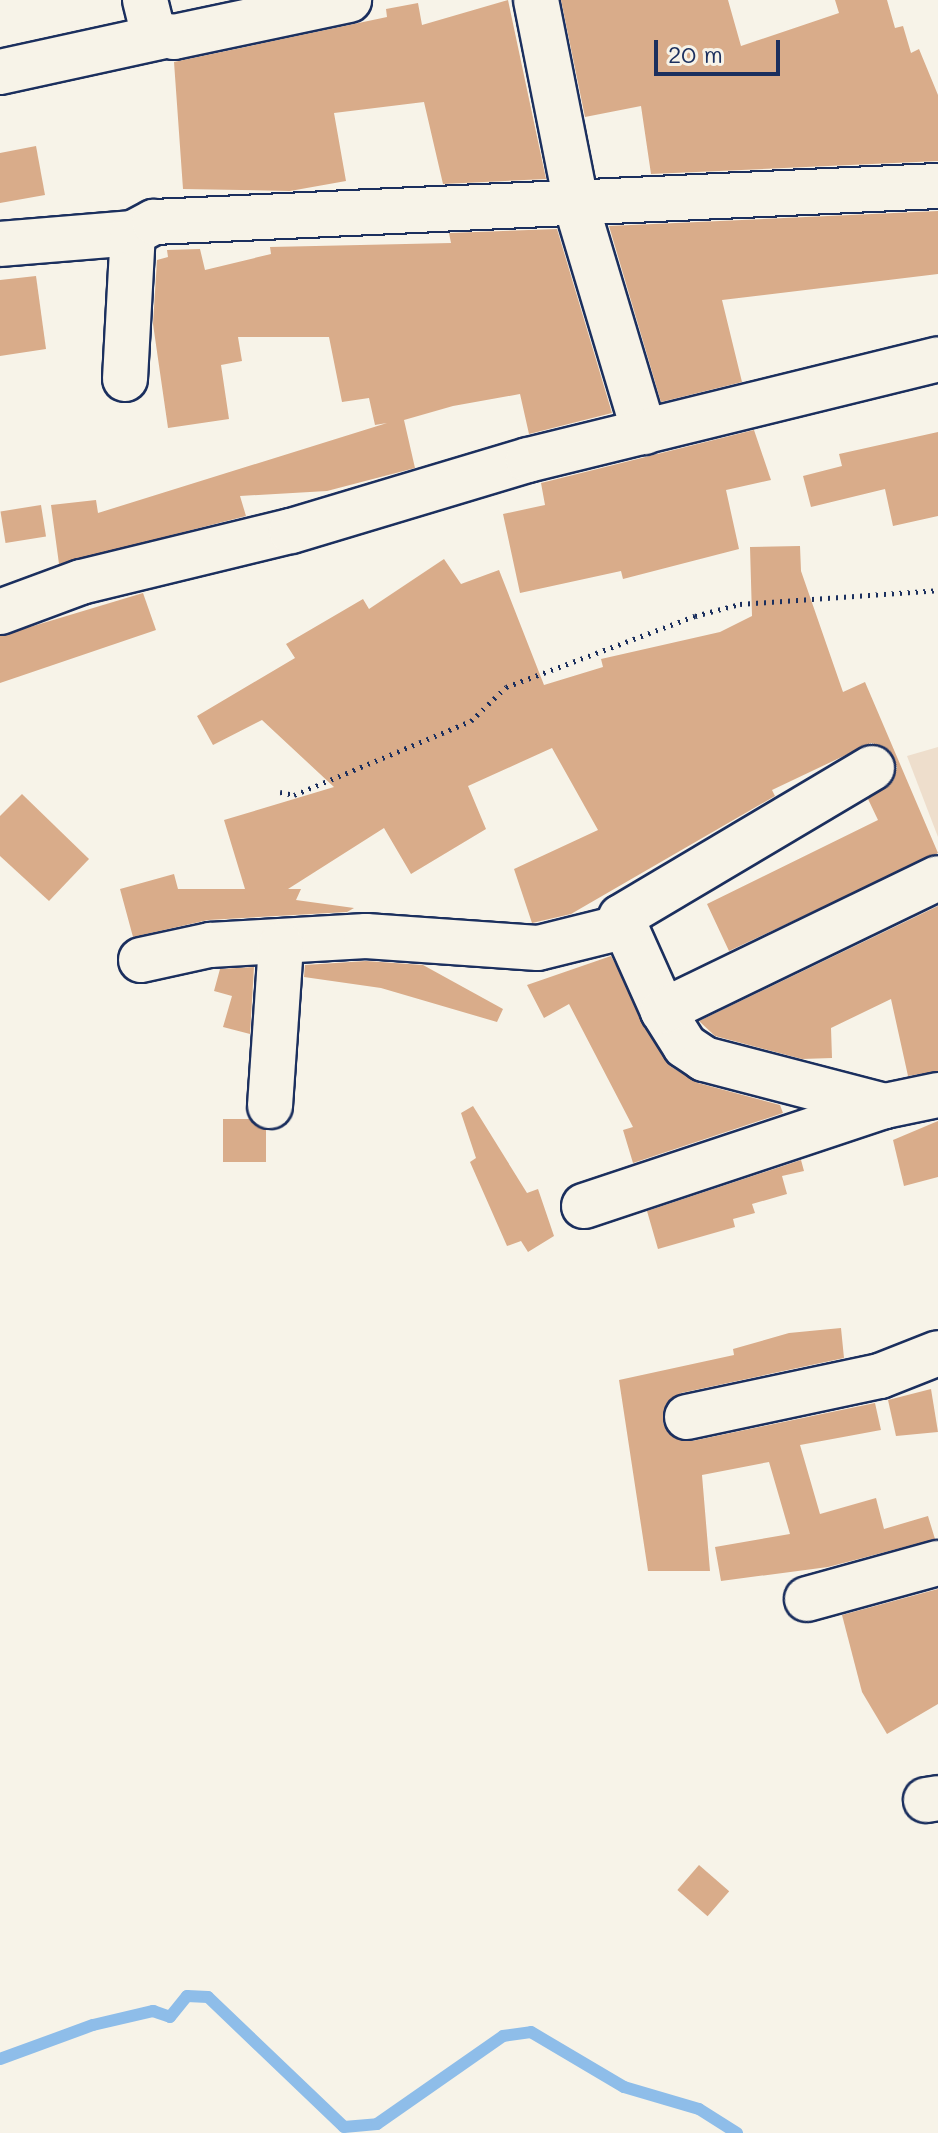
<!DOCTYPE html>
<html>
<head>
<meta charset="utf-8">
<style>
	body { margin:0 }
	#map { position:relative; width:938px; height:2133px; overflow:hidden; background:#f7f3e8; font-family:Mali,sans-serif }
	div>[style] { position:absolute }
	.built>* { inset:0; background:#eedecc }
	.stream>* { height:12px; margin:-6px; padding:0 6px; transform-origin:6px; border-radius:6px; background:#8ebde9 }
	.building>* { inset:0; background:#d9ac8a; transform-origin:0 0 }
	.path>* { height:5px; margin-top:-2.5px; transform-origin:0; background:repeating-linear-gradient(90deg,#1b2f5e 0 2px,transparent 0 8px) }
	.roads { filter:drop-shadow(2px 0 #1b2f5e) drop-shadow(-2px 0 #1b2f5e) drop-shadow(0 2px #1b2f5e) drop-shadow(0 -2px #1b2f5e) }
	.minor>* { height:44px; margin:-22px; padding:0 22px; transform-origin:22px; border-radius:22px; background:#f7f3e8 }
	span { translate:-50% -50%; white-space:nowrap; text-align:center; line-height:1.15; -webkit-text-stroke:8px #f7f3e8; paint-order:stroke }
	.scale { position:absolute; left:654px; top:40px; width:126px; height:36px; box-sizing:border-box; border:4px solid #1b2f5e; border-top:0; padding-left:10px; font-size:24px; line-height:28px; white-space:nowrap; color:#1b2f5e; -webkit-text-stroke:6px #f7f3e8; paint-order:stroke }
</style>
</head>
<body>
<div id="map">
	<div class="built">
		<div style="clip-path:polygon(938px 747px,938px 837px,907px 756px)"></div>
	</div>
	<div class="stream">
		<div style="left:0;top:2059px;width:99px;rotate:-20.1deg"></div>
		<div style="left:93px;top:2025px;width:62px;rotate:-13.1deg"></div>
		<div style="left:153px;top:2011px;width:18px;rotate:19deg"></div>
		<div style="left:170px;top:2017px;width:27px;rotate:-51deg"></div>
		<div style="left:187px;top:1996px;width:21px;rotate:3deg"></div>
		<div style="left:208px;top:1997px;width:188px;rotate:43.7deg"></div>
		<div style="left:344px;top:2127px;width:33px;rotate:-5deg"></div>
		<div style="left:377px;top:2124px;width:154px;rotate:-34.9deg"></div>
		<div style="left:503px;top:2036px;width:28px;rotate:-8deg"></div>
		<div style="left:531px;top:2032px;width:108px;rotate:30.6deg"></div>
		<div style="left:624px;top:2087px;width:78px;rotate:16.3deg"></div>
		<div style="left:699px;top:2109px;width:45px;rotate:32.3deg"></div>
	</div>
	<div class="building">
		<div style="clip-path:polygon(508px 0,546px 179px,443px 184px,424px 102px,334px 113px,346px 181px,290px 191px,183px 189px,174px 62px,387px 17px,386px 9px,418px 3px,422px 25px)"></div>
		<div style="clip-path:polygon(561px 0,728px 0,741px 46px,839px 13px,835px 0,887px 0,895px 28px,903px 26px,911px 53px,919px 49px,938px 95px,938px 161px,651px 174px,641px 106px,585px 117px)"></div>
		<div style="clip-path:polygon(36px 146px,45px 195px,0 203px,0 153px)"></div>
		<div style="clip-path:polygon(938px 211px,938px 274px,722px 300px,742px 382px,661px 402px,609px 226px)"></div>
		<div style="clip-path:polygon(557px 229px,612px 413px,529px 434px,520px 394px,453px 406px,404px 420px,415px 468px,327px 491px,240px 496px,246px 516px,59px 564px,51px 505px,96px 500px,98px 513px,387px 423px,375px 425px,369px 398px,342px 402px,329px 337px,238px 337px,242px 361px,221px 365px,229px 419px,168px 428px,153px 324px,157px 260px,168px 257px,167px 250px,200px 249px,205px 270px,271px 254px,270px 247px,451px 243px,449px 233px)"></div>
		<div style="clip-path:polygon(36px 276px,46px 349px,0 356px,0 280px)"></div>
		<div style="clip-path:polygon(754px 430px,771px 480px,726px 490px,739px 549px,623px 579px,621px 571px,520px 593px,503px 514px,545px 505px,541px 483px)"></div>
		<div style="clip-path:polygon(938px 432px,938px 516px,893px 526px,885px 489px,811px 507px,803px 476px,842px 466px,839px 454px)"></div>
		<div style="left:41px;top:505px;width:32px;height:41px;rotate:81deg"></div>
		<div style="clip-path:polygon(800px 546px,801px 571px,843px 692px,865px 682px,938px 853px,729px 951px,707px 904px,878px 820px,868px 799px,893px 781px,897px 767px,885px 747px,871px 743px,772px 790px,775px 796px,571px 914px,532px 923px,514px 869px,598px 830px,552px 748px,468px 786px,486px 829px,411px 874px,384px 828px,288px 889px,301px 889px,296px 900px,354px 908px,347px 912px,208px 920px,133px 937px,120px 889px,174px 874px,178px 889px,245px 889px,224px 820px,334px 787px,262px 720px,213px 745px,197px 716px,295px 658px,286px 644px,363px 599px,369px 609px,444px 559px,461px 584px,499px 570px,544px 685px,603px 667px,601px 659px,720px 632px,752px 616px,750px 547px)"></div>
		<div style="clip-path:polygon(143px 593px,156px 630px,0 683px,0 636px)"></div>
		<div style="clip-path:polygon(22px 794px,89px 859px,49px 901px,0 856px,0 816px)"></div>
		<div style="clip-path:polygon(938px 906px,938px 1071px,908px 1076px,891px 999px,831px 1028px,832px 1058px,802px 1059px,715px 1036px,699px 1021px)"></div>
		<div style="clip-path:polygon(611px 956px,670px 1066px,698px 1083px,780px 1105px,783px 1113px,633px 1163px,623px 1130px,633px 1127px,569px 1004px,544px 1018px,527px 985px)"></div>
		<div style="clip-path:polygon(366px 961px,423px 965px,503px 1009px,497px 1022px,381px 988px,304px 977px,305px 965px)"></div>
		<div style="clip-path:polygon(254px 967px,250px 1034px,223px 1027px,232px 996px,214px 991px,220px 969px)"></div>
		<div style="clip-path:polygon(473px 1106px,527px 1193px,538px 1189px,554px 1236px,528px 1252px,521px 1241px,507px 1246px,470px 1162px,476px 1158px,461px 1113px)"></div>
		<div style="clip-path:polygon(223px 1119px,249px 1119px,266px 1130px,266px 1162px,223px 1162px)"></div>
		<div style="clip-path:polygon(938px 1121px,938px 1177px,904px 1186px,893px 1140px)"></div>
		<div style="clip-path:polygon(801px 1160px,804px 1171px,782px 1176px,787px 1194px,752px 1204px,755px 1213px,733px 1219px,735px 1227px,658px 1249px,647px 1211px)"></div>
		<div style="clip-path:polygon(841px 1328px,844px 1358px,681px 1393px,664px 1409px,663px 1423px,679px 1440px,692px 1441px,875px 1403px,881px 1430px,800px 1445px,820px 1514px,876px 1498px,884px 1529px,928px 1516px,935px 1539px,828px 1567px,721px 1581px,715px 1547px,790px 1534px,769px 1462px,702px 1475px,710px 1571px,648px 1571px,619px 1380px,734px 1355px,733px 1349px,789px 1333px)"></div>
		<div style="clip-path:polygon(931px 1389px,938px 1432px,896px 1436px,888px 1400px)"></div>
		<div style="clip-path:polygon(938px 1589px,938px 1704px,887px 1734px,862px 1692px,842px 1615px)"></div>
		<div style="left:699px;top:1865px;width:40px;height:33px;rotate:41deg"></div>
	</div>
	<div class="path">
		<div style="left:280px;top:792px;width:14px;rotate:12deg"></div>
		<div style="left:294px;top:795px;width:192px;rotate:-22.7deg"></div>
		<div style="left:471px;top:721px;width:49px;rotate:-44.2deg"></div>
		<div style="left:506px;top:687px;width:202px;rotate:-20.6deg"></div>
		<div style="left:695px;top:616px;width:47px;rotate:-14.9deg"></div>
		<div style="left:740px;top:604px;width:198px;rotate:-4deg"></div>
	</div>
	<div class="roads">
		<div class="minor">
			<div style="left:145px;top:0;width:34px;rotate:76deg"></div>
			<div style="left:153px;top:33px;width:21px;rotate:11deg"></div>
			<div style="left:174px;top:37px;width:179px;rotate:-11.9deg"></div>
			<div style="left:536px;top:0;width:212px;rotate:78.8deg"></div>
			<div style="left:577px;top:208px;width:234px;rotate:73.3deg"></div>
			<div style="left:0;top:72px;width:165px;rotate:-12.3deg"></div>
			<div style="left:0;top:244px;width:133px;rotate:-4.7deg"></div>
			<div style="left:125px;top:379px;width:146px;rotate:-86.9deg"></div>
			<div style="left:133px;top:233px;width:24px;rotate:-28deg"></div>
			<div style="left:154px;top:222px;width:785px;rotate:-2.63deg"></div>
			<div style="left:0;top:612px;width:86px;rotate:-20.3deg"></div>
			<div style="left:81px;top:582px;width:216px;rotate:-13.7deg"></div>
			<div style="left:291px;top:531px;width:247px;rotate:-16.7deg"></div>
			<div style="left:528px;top:460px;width:422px;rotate:-13.8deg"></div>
			<div style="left:872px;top:768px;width:292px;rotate:149.3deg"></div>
			<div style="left:621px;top:917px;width:103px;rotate:65.9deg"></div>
			<div style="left:663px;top:1011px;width:41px;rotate:57.8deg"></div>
			<div style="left:685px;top:1046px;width:23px;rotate:34deg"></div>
			<div style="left:704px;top:1059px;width:187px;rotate:14.6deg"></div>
			<div style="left:885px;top:1106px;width:54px;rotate:-11.7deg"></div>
			<div style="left:141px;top:960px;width:71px;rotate:-12.3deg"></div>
			<div style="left:210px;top:945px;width:156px;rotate:-3.3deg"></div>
			<div style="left:366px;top:936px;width:172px;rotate:4deg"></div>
			<div style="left:538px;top:948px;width:91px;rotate:-14deg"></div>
			<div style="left:663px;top:1011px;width:305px;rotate:-25.8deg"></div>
			<div style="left:270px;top:1106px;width:161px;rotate:-86.1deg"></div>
			<div style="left:584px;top:1206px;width:317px;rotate:-18.4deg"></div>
			<div style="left:687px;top:1417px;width:197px;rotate:-12deg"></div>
			<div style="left:880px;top:1376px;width:62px;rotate:-21.6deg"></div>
			<div style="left:807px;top:1599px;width:136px;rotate:-15.4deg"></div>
			<div style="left:926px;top:1800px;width:12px;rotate:-9deg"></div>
		</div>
	</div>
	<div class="scale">20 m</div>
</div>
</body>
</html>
